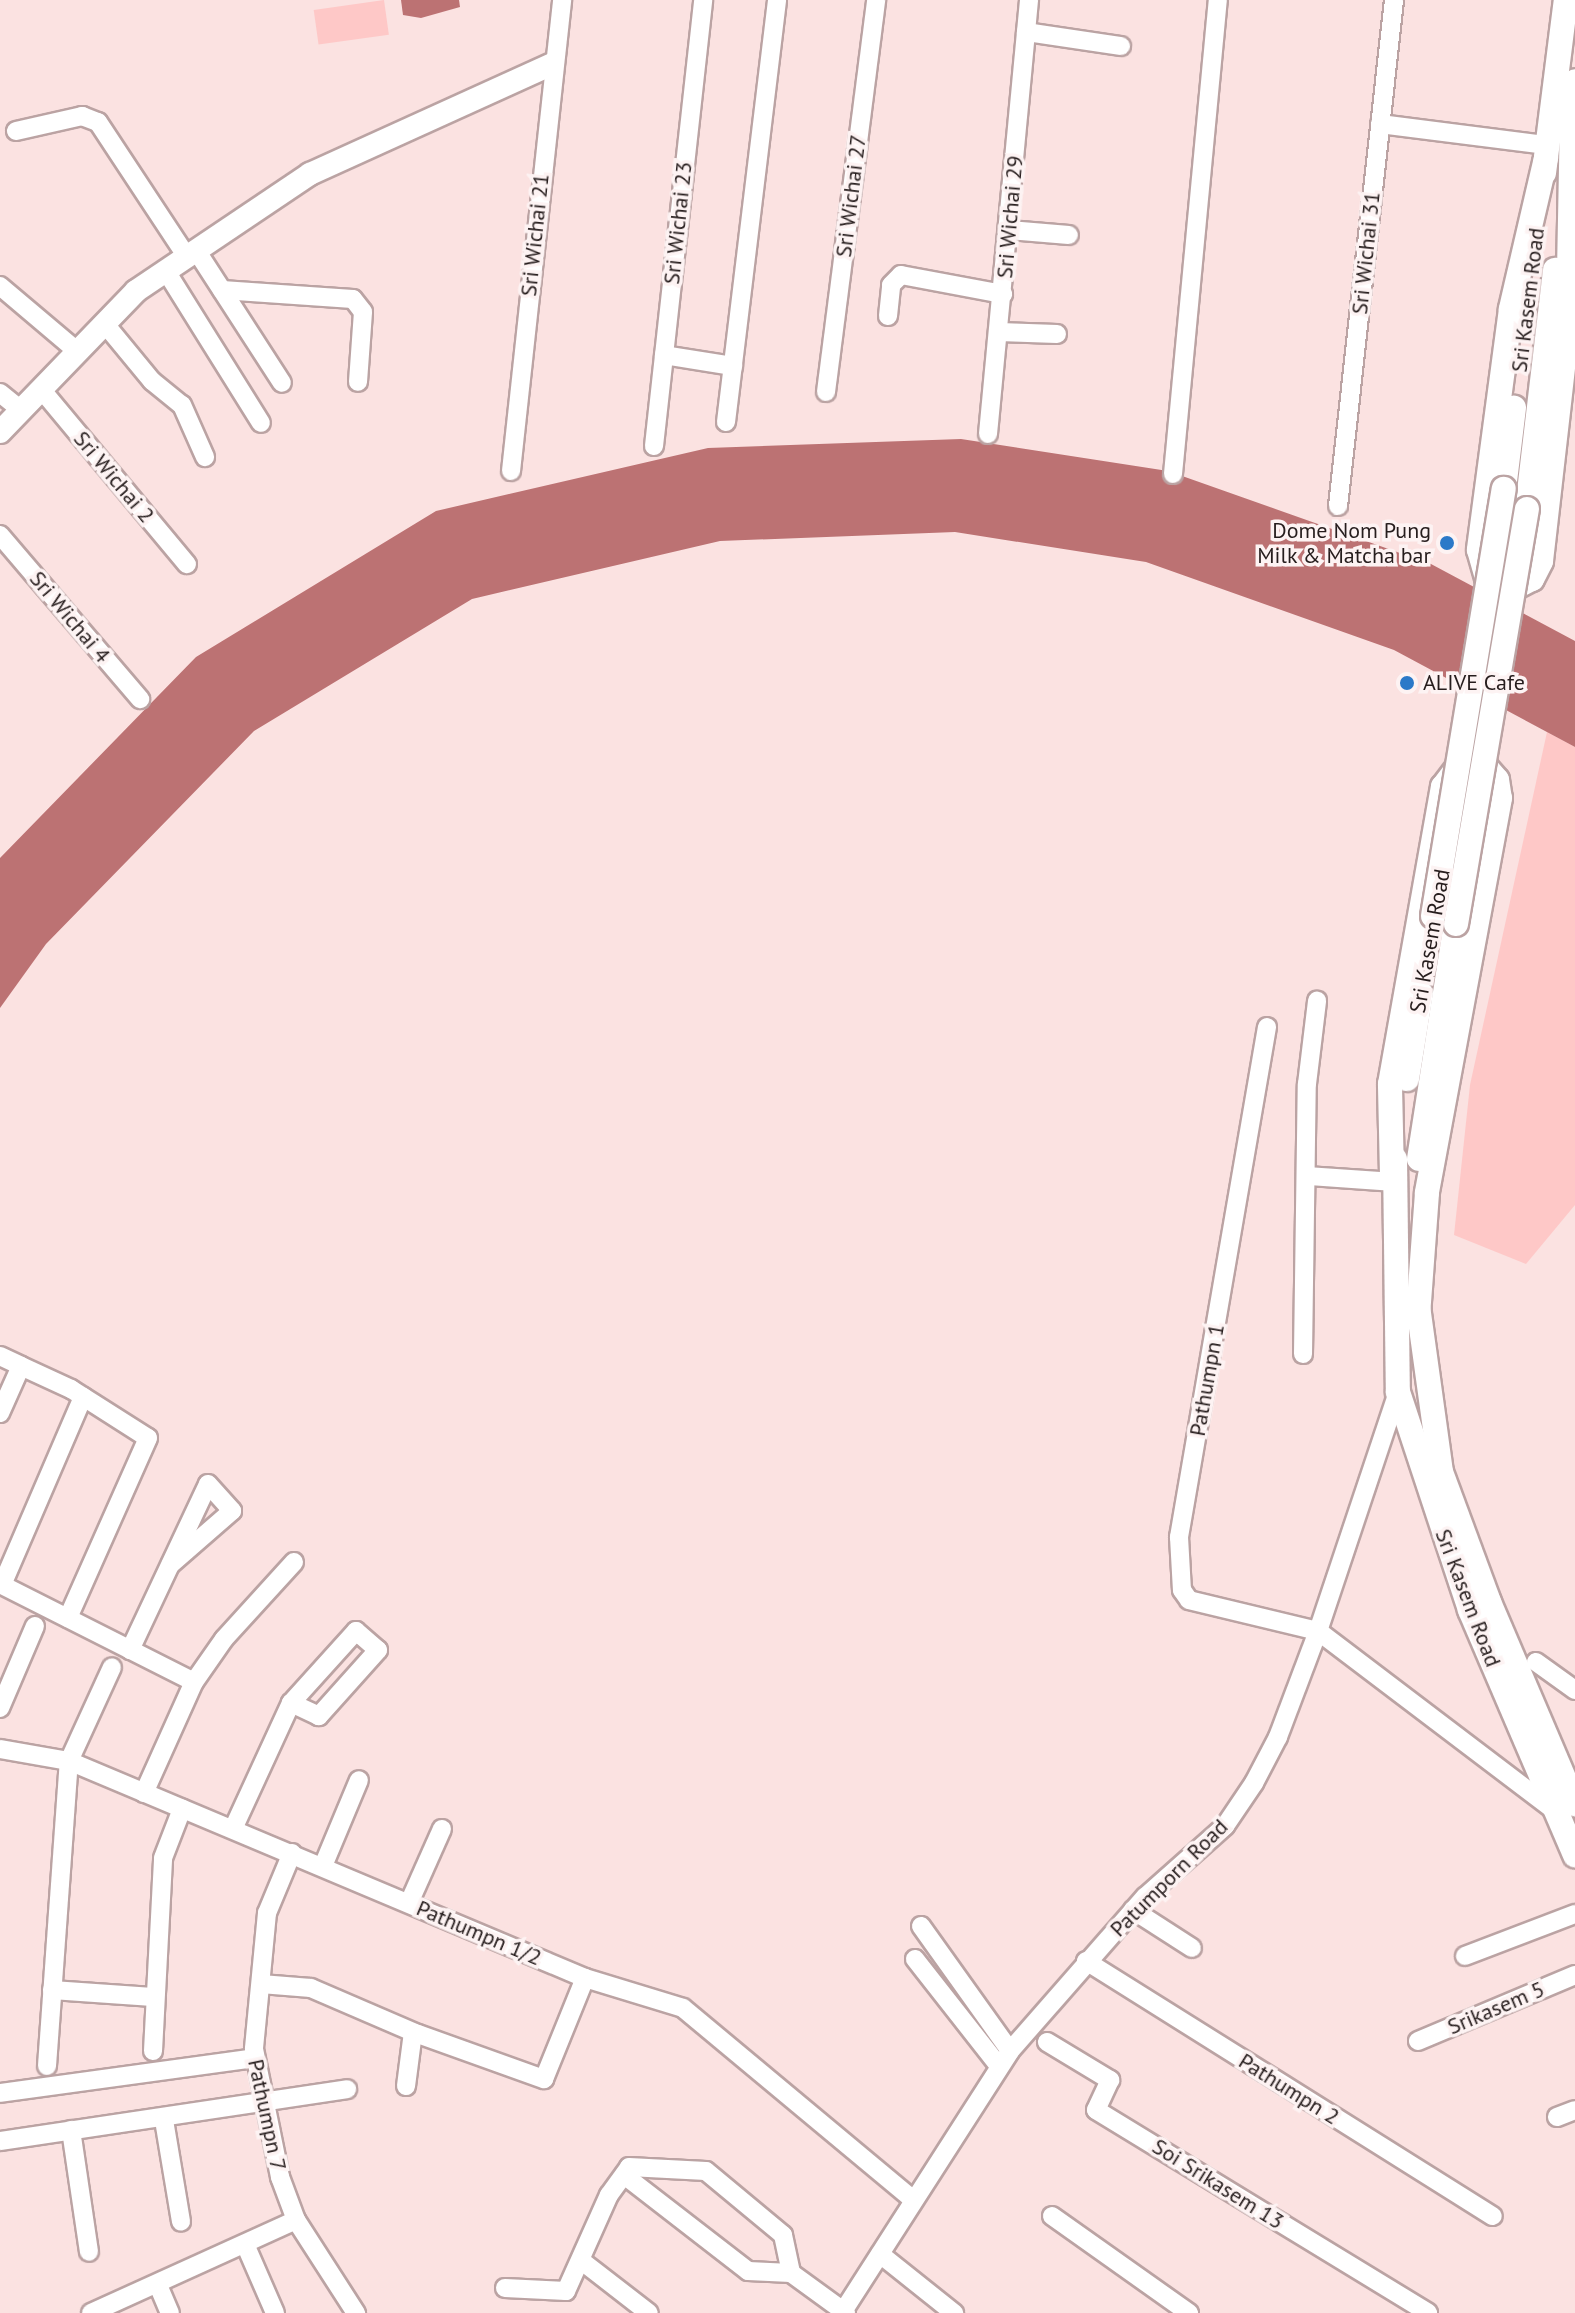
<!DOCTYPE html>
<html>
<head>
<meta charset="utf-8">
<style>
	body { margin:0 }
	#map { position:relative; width:1575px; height:2313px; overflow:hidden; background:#fbe2e1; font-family:"PT Sans",sans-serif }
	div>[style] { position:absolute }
	.green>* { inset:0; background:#fec8c7; transform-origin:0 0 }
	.water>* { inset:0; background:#bc7273 }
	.roads { filter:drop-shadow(2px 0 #bba3a3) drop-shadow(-2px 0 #bba3a3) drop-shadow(0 2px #bba3a3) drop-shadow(0 -2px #bba3a3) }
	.minor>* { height:18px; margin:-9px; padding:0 9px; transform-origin:9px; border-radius:9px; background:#fff }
	.tertiary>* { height:22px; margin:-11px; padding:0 11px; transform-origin:11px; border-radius:11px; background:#fff }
	.secondary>* { height:24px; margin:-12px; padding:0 12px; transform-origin:12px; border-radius:12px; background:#fff }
	.bridges { filter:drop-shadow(2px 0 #bba3a3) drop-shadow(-2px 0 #bba3a3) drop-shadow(0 2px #bba3a3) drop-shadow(0 -2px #bba3a3) }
	.secondary-bridge>* { height:24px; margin:-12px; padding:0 12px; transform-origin:12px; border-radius:12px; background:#fff }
	.dots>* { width:22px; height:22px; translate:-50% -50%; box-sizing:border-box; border:4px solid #fdf3f3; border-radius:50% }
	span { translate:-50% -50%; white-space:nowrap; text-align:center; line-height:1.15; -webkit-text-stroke:7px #fdf3f3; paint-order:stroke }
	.street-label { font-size:22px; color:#261d1d }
	.poi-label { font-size:22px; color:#261d1d }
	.right { translate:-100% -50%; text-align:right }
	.left { translate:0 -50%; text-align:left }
</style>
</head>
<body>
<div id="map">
	<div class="green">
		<div style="left:384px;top:0;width:35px;height:71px;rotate:82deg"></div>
		<div style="clip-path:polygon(1547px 732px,1575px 747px,1575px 1205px,1526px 1264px,1454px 1235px,1470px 1085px)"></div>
	</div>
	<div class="water">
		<div style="clip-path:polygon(401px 0,459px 0,460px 7px,421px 18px,403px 15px)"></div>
		<div style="clip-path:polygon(961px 439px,1168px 471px,1431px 564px,1575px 641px,1575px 747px,1394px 650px,1146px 562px,955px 532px,720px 541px,472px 599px,254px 731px,46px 944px,0 1008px,0 858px,196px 657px,436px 511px,708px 448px)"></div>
	</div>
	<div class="roads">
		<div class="minor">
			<div style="left:1026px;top:32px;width:96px;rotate:8.4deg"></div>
			<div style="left:1380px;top:124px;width:168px;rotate:7.2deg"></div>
			<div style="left:16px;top:131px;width:68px;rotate:-12.8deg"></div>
			<div style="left:82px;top:116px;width:17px;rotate:21deg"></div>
			<div style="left:98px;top:122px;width:162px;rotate:56.6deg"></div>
			<div style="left:1009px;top:230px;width:60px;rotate:4.8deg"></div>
			<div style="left:196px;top:250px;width:158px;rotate:57.1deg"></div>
			<div style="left:166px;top:271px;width:179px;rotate:58deg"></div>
			<div style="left:0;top:286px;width:102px;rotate:40.2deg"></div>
			<div style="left:222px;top:290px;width:131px;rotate:3.9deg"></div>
			<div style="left:353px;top:299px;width:16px;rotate:52deg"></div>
			<div style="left:363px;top:312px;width:70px;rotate:94.1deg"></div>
			<div style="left:888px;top:316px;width:31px;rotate:-84deg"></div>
			<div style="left:891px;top:285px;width:14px;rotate:-45deg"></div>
			<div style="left:901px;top:275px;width:104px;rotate:10.6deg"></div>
			<div style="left:105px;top:324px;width:74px;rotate:50.5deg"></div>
			<div style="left:152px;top:381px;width:38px;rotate:39deg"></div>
			<div style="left:182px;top:405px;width:57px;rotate:66.1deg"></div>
			<div style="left:999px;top:332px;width:58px;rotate:2deg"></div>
			<div style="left:664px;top:355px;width:70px;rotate:9.1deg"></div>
			<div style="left:41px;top:389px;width:228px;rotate:50.2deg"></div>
			<div style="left:826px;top:392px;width:395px;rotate:-82.7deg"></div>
			<div style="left:0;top:393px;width:27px;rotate:39deg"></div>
			<div style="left:726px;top:422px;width:425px;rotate:-83.1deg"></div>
			<div style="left:988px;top:434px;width:436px;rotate:-84.6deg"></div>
			<div style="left:654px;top:446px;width:449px;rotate:-83.7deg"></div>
			<div style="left:511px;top:471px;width:474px;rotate:-83.8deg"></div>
			<div style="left:1173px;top:474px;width:476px;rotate:-84.6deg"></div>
			<div style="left:1338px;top:506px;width:509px;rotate:-83.68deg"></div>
			<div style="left:0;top:535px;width:216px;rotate:49.5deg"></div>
			<div style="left:1267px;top:1027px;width:518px;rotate:99.79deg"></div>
			<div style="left:1179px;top:1537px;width:53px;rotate:86.8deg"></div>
			<div style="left:1182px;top:1590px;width:12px;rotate:55deg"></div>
			<div style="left:1189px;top:1600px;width:133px;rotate:13.5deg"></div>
			<div style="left:1318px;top:1631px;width:298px;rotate:37.2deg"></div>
			<div style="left:1308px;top:1176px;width:85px;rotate:4deg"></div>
			<div style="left:1303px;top:1354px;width:270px;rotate:-89.2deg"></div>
			<div style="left:1307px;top:1084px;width:84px;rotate:-83.1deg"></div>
			<div style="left:0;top:1356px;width:23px;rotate:25deg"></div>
			<div style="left:0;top:1413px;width:51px;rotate:-65.9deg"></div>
			<div style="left:21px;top:1366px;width:55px;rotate:24.7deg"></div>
			<div style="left:71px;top:1389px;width:91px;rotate:32.5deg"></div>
			<div style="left:148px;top:1438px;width:197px;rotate:114deg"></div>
			<div style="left:0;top:1584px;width:217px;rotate:26.8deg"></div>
			<div style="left:2px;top:1585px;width:205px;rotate:-66.7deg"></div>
			<div style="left:130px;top:1650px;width:183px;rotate:-64.8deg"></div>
			<div style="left:208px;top:1484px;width:36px;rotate:48deg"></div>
			<div style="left:232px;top:1511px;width:81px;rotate:139deg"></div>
			<div style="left:1536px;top:1662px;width:48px;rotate:35.7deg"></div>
			<div style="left:0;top:1708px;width:89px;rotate:-66.9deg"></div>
			<div style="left:0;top:1749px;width:70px;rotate:9.9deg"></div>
			<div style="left:69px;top:1761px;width:560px;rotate:22.81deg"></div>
			<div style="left:585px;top:1978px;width:102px;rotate:17deg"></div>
			<div style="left:683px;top:2008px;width:297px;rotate:39.8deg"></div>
			<div style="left:144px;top:1793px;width:122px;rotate:-65.8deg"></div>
			<div style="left:194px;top:1682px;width:52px;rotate:-55.1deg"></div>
			<div style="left:224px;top:1639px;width:104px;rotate:-47.7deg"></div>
			<div style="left:233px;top:1829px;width:139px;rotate:-65.3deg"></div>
			<div style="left:291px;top:1703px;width:97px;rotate:-47.9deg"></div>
			<div style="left:356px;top:1631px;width:29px;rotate:41deg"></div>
			<div style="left:378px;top:1650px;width:89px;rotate:131.8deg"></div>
			<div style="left:319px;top:1716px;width:31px;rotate:-155deg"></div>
			<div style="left:292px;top:1853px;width:65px;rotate:112.6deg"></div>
			<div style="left:267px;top:1913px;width:137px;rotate:95.5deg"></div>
			<div style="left:254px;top:2049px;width:131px;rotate:78.5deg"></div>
			<div style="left:280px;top:2177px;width:46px;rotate:69.6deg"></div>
			<div style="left:296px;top:2220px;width:111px;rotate:57.2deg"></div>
			<div style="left:323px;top:1866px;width:93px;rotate:-67.3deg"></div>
			<div style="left:409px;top:1903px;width:81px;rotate:-66deg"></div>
			<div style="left:1133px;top:1910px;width:70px;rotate:32.8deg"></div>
			<div style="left:921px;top:1926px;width:153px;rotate:54.5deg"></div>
			<div style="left:1465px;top:1956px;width:118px;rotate:-20.9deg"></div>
			<div style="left:915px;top:1959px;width:136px;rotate:51.9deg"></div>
			<div style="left:1086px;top:1961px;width:480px;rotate:32.1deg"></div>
			<div style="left:261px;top:1984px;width:50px;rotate:4.6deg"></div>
			<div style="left:311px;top:1988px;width:116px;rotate:23.3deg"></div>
			<div style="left:418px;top:2034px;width:134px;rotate:19.7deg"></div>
			<div style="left:544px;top:2079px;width:109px;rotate:-67.9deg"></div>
			<div style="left:52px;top:1990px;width:101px;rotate:4deg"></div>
			<div style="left:1418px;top:2041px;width:170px;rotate:-22.8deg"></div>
			<div style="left:1047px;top:2042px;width:74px;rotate:31.1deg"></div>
			<div style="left:1110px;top:2080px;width:33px;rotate:115deg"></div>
			<div style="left:1096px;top:2110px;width:389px;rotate:31.4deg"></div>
			<div style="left:153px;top:2051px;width:193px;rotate:-87deg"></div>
			<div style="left:163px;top:1858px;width:53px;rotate:-68.8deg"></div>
			<div style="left:47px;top:2066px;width:306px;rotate:-85.9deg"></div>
			<div style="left:69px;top:1761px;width:103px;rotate:-65.4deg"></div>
			<div style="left:406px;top:2086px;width:54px;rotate:-82.6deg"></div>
			<div style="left:0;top:2093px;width:257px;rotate:-7.8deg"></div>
			<div style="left:1557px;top:2117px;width:19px;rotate:-21deg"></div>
			<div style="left:164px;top:2120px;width:103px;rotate:80.5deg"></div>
			<div style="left:71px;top:2130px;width:123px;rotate:81.6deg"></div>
			<div style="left:0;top:2141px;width:351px;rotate:-8.5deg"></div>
			<div style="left:624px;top:2175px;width:157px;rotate:37.7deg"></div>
			<div style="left:748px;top:2271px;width:43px;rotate:2.7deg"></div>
			<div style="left:791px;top:2273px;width:68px;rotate:36deg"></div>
			<div style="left:1052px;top:2216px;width:168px;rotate:35.3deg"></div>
			<div style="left:245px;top:2244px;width:75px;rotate:66.5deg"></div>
			<div style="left:880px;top:2254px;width:95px;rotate:38.6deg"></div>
			<div style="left:583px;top:2262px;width:83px;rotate:37.7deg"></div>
			<div style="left:158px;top:2285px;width:30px;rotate:67deg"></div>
			<div style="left:505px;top:2288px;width:61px;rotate:2.8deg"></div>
			<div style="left:566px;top:2291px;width:105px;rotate:-65.9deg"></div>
			<div style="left:609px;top:2195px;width:34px;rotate:-54deg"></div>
			<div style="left:629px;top:2167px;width:77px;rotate:3deg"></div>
			<div style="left:706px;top:2171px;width:100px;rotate:39.7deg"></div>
			<div style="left:783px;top:2235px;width:39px;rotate:78deg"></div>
			<div style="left:91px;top:2313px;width:225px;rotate:-24.4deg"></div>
			<div style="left:842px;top:2313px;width:311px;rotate:-57.3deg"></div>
			<div style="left:1010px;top:2051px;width:205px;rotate:-48.8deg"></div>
			<div style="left:1145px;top:1897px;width:107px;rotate:-41.6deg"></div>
			<div style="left:1225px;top:1826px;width:52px;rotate:-56deg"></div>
			<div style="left:1254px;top:1783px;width:52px;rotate:-62.4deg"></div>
			<div style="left:1278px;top:1737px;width:113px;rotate:-69.3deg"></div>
			<div style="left:1318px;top:1631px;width:252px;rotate:-71.5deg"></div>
		</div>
		<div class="tertiary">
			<div style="left:0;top:432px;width:196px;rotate:-46deg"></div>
			<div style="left:136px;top:291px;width:210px;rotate:-33.9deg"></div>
			<div style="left:310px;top:174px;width:266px;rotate:-24.4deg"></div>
		</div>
		<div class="secondary">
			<div style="left:1571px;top:122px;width:41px;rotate:-84.4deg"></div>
			<div style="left:1546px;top:158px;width:155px;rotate:103.1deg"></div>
			<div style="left:1511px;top:309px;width:243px;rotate:97.6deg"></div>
			<div style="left:1479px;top:550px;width:29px;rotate:74deg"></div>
			<div style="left:1487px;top:578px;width:29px;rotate:20deg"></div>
			<div style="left:1514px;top:588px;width:20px;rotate:-27deg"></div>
			<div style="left:1532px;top:579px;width:20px;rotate:-63deg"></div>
			<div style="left:1541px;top:561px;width:239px;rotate:-83.5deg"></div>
			<div style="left:1568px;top:324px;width:215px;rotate:-88.9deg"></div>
			<div style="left:1544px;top:173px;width:174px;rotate:-82.8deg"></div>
			<div style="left:1504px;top:489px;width:82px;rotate:-83deg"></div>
			<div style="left:1527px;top:509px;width:241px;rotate:-83.3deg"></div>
			<div style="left:1407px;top:1079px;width:87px;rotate:-80.8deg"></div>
			<div style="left:1395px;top:1159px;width:233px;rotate:89.3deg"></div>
			<div style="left:1398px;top:1392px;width:230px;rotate:71.7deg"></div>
			<div style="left:1470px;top:1610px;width:267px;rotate:66.8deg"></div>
			<div style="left:1419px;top:1159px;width:238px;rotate:-81.1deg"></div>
			<div style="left:1392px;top:1175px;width:91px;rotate:-91.3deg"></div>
			<div style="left:1390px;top:1084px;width:302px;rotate:-79.9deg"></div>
			<div style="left:1443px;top:787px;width:26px;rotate:-53deg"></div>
			<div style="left:1459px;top:766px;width:26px"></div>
			<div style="left:1485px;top:766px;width:18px;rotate:49deg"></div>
			<div style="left:1497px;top:780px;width:18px;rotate:81deg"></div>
			<div style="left:1500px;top:798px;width:402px;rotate:100.5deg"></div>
			<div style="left:1427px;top:1193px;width:123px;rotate:94.2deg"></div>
			<div style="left:1417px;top:1299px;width:175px;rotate:82.1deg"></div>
			<div style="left:1441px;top:1472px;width:139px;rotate:69.7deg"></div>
			<div style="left:1489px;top:1602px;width:220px;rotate:66.9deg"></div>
		</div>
	</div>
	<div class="bridges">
		<div class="secondary-bridge">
			<div style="left:1433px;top:916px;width:433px;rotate:-80.6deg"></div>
			<div style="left:1456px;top:924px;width:421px;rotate:-80.3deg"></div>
		</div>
	</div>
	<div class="dots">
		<div style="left:1447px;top:543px;background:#2b79c8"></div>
		<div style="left:1407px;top:683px;background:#2b79c8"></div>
	</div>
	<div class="street-label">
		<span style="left:851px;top:196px;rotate:-83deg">Sri Wichai 27</span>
		<span style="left:1010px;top:217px;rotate:-85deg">Sri Wichai 29</span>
		<span style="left:678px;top:223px;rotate:-84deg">Sri Wichai 23</span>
		<span style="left:535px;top:235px;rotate:-84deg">Sri Wichai 21</span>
		<span style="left:1366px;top:253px;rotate:-84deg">Sri Wichai 31</span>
		<span style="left:1528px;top:300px;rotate:-83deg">Sri Kasem Road</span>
		<span style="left:114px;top:477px;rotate:50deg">Sri Wichai 2</span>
		<span style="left:70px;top:617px;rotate:50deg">Sri Wichai 4</span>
		<span style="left:1430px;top:941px;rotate:-80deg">Sri Kasem Road</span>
		<span style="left:1207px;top:1380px;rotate:-80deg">Pathumpn 1</span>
		<span style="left:1468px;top:1598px;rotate:69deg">Sri Kasem Road</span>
		<span style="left:1169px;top:1878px;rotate:-45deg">Patumporn Road</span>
		<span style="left:479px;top:1933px;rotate:23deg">Pathumpn 1/2</span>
		<span style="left:1496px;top:2008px;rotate:-23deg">Srikasem 5</span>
		<span style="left:1289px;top:2089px;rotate:32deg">Pathumpn 2</span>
		<span style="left:267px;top:2115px;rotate:78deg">Pathumpn 7</span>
		<span style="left:1218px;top:2184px;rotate:32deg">Soi Srikasem 13</span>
	</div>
	<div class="poi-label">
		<span class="right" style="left:1431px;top:543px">Dome Nom Pung<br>Milk &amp; Matcha bar</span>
		<span class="left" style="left:1423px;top:683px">ALIVE Cafe</span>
	</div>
</div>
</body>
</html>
